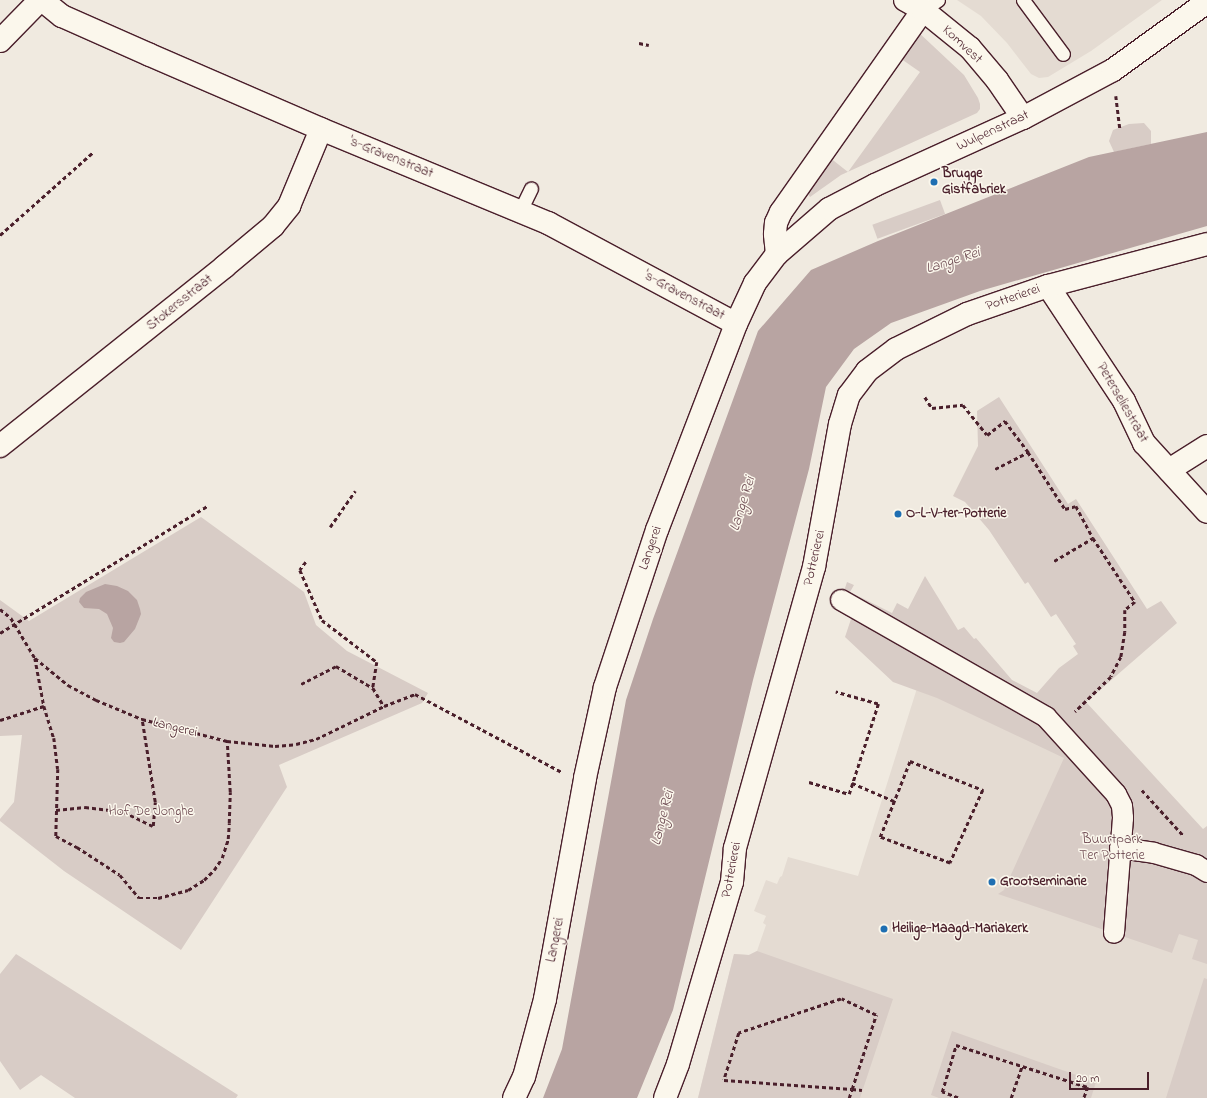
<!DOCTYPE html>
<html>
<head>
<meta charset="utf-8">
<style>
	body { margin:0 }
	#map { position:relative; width:1207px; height:1098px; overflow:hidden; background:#f0eae0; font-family:"Indie Flower",sans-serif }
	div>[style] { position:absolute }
	.built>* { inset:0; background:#e4dbd2 }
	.green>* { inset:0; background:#d8ccc6; transform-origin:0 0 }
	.water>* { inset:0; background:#b8a4a2 }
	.path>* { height:2.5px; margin-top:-1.25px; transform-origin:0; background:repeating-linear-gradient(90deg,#4a1f2b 0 4px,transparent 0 7px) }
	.roads { filter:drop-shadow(1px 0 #4a1f2b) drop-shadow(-1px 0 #4a1f2b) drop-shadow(0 1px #4a1f2b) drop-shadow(0 -1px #4a1f2b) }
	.service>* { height:13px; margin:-6.5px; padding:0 6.5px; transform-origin:6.5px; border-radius:6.5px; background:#fbf7ec }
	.pedestrian>* { height:20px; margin:-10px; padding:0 10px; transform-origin:10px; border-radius:10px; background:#fbf7ec }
	.minor>* { height:22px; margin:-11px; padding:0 11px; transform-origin:11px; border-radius:11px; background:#fbf7ec }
	.tertiary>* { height:22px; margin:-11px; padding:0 11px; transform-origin:11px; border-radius:11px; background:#fbf7ec }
	.dots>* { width:11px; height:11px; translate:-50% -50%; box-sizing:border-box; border:2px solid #fbf7ec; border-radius:50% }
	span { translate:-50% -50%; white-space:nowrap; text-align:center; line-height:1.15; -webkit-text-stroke:3px #fbf7ec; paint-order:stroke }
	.street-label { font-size:14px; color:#4a1f2b }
	.poi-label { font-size:14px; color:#4a1f2b; font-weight:700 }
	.left { translate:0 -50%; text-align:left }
	.park-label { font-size:14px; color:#6e4a52 }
	.water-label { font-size:15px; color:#704e55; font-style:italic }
	.scale { position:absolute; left:1069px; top:1072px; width:80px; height:18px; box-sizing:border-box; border:2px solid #4a1f2b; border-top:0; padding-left:5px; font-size:12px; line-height:14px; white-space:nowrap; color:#4a1f2b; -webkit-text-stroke:3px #fbf7ec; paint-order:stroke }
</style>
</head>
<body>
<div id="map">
	<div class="built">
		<div style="clip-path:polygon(957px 0,1162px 0,1091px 51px,1048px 77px,1039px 78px,1031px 74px,1007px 43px,981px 16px)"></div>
		<div style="clip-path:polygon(924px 666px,1207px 848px,1207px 1098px,698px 1098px,734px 954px,749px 955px,757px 951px,766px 925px,763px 923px,766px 916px,754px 911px,766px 880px,777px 884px,780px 877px,782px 876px,788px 857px,858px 876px)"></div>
	</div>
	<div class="green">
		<div style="clip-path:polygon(916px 30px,964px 75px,978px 98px,980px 104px,980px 109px,977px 113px,841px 175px,810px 197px,807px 192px,829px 157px,848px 172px,920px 72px,897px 56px)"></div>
		<div style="clip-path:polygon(1144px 123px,1151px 131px,1151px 144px,1114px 152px,1109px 141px,1113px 130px,1129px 124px)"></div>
		<div style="left:940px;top:200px;width:15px;height:72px;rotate:70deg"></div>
		<div style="clip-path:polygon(999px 397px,1068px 504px,1076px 499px,1147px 609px,1161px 601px,1177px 623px,1086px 702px,1203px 829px,1207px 826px,1207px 964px,1192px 959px,1198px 940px,1179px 934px,1172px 953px,998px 894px,1004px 890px,1064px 758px,937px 698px,893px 682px,845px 637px,852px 616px,839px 606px,847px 582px,854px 585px,850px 592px,892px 613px,897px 603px,908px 609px,925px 576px,958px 630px,964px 627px,974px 639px,976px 638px,1012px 680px,1037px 693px,1059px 668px,1078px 654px,1073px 646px,1076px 644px,1056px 614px,1051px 617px,1028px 582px,1025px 584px,989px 530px,965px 502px,953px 496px,978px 446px,977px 411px)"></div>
		<div style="clip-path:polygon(201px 517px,304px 592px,316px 625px,347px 651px,428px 693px,422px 703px,279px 765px,287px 787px,181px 950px,64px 871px,0 821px,0 819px,14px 802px,22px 735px,0 736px,0 600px,29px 621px)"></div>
		<div style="clip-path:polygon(757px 951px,893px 999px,860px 1098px,698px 1098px,734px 954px,749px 955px)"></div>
		<div style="clip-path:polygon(16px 954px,238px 1095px,236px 1098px,75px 1098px,41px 1075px,20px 1090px,0 1061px,0 974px)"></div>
		<div style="clip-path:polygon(1204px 978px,1207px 979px,1207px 1098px,1166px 1098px)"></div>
		<div style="clip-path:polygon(952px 1031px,1096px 1082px,1091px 1098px,939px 1098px,931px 1095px)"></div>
	</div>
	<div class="water">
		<div style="clip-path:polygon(1207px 132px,1207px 226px,980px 291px,891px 323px,854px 349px,826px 387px,809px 469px,753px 680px,673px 1010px,637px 1098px,543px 1098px,562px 1049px,626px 700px,653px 619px,758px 331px,811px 270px,878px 241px,1089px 157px)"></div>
		<div style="clip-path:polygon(105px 584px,117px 586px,128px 591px,137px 600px,140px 609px,141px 614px,135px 629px,124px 642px,120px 643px,114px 642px,111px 638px,113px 628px,107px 614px,99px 609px,84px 608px,79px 602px,80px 598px,86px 592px)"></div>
	</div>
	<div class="path">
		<div style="left:639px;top:43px;width:10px;rotate:11deg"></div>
		<div style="left:1116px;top:96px;width:33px;rotate:83deg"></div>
		<div style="left:0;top:235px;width:125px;rotate:-41.7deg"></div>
		<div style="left:925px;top:397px;width:13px;rotate:58deg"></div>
		<div style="left:932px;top:408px;width:31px;rotate:-6deg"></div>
		<div style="left:963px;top:405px;width:38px;rotate:51deg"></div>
		<div style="left:987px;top:435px;width:23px;rotate:-38deg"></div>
		<div style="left:1005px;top:421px;width:39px;rotate:53deg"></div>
		<div style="left:1028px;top:452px;width:68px;rotate:57deg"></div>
		<div style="left:1065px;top:509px;width:11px;rotate:-15deg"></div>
		<div style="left:1076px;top:506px;width:36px;rotate:62deg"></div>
		<div style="left:1093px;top:538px;width:77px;rotate:56.7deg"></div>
		<div style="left:1135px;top:602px;width:13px;rotate:141deg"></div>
		<div style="left:1125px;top:610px;width:22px;rotate:90deg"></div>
		<div style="left:1125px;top:632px;width:25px;rotate:99deg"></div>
		<div style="left:1121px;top:657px;width:22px;rotate:117deg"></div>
		<div style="left:1111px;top:677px;width:50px;rotate:135.8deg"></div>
		<div style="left:995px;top:469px;width:37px;rotate:-27deg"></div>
		<div style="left:330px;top:527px;width:44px;rotate:-55.2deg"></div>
		<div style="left:1054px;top:561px;width:45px;rotate:-30.5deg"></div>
		<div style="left:306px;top:562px;width:10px;rotate:127deg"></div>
		<div style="left:300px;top:570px;width:55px;rotate:66.3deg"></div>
		<div style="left:322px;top:620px;width:69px;rotate:37.4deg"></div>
		<div style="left:377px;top:662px;width:26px;rotate:99deg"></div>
		<div style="left:373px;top:688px;width:21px;rotate:59deg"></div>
		<div style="left:0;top:609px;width:14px;rotate:39deg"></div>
		<div style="left:11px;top:618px;width:47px;rotate:59deg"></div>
		<div style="left:35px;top:658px;width:43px;rotate:39.3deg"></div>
		<div style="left:68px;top:685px;width:32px;rotate:28deg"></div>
		<div style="left:96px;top:700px;width:50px;rotate:22.4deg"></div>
		<div style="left:142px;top:719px;width:88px;rotate:14.5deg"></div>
		<div style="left:227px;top:741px;width:48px;rotate:5.9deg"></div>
		<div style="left:275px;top:746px;width:21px;rotate:-5deg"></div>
		<div style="left:296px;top:744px;width:21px;rotate:-14deg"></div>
		<div style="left:316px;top:739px;width:76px;rotate:-25.9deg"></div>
		<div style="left:384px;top:706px;width:33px;rotate:-21deg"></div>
		<div style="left:415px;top:694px;width:166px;rotate:28deg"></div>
		<div style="left:0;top:633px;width:243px;rotate:-31.5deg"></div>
		<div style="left:35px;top:658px;width:49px;rotate:79.4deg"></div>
		<div style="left:44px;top:706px;width:34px;rotate:73deg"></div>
		<div style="left:54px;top:738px;width:31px;rotate:83deg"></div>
		<div style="left:58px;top:769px;width:67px;rotate:91.7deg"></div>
		<div style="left:56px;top:836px;width:24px;rotate:28deg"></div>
		<div style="left:77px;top:847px;width:51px;rotate:33.1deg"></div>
		<div style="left:120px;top:875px;width:30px;rotate:50deg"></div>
		<div style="left:139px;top:898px;width:19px"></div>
		<div style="left:158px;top:898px;width:31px;rotate:-15deg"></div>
		<div style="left:188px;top:890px;width:19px;rotate:-32deg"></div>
		<div style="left:204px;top:880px;width:14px;rotate:-45deg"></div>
		<div style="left:214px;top:870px;width:14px;rotate:-56deg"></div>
		<div style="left:222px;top:858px;width:20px;rotate:-72deg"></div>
		<div style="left:228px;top:839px;width:16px;rotate:-86deg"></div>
		<div style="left:229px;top:823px;width:31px;rotate:-88deg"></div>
		<div style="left:230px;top:792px;width:51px;rotate:-93.4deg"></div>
		<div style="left:301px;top:684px;width:39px;rotate:-27deg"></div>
		<div style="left:336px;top:666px;width:43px;rotate:30.7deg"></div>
		<div style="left:0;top:720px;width:46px;rotate:-17.7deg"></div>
		<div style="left:910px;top:761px;width:79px;rotate:21.7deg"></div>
		<div style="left:983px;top:790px;width:80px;rotate:114.3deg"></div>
		<div style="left:950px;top:863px;width:75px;rotate:-159.6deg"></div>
		<div style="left:880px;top:837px;width:82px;rotate:-68.5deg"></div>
		<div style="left:809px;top:782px;width:42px;rotate:16.7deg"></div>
		<div style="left:849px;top:794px;width:95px;rotate:-72.1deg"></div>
		<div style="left:878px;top:704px;width:44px;rotate:-164.1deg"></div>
		<div style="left:852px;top:783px;width:46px;rotate:23.2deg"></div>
		<div style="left:1142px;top:790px;width:61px;rotate:47.7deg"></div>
		<div style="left:56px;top:810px;width:29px;rotate:-6deg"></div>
		<div style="left:85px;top:807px;width:39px;rotate:7deg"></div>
		<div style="left:124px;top:812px;width:32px;rotate:26deg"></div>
		<div style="left:153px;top:826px;width:24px;rotate:-85deg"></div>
		<div style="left:155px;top:802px;width:83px;rotate:-99deg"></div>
		<div style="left:849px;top:1098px;width:9px;rotate:-72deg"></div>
		<div style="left:852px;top:1089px;width:78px;rotate:-72deg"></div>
		<div style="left:876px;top:1015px;width:38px;rotate:-155deg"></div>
		<div style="left:841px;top:999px;width:108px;rotate:161.6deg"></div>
		<div style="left:739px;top:1033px;width:49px;rotate:107.7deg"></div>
		<div style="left:724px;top:1080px;width:128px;rotate:4deg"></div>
		<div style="left:852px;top:1089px;width:10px;rotate:6deg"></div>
		<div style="left:958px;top:1098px;width:17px;rotate:-159deg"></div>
		<div style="left:942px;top:1092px;width:49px;rotate:-73.4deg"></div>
		<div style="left:956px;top:1045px;width:139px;rotate:17.7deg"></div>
		<div style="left:1088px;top:1087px;width:12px;rotate:110deg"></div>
		<div style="left:1011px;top:1098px;width:34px;rotate:-71deg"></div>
	</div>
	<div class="roads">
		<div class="service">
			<div style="left:1023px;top:0;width:67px;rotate:53.5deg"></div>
			<div style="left:923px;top:10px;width:18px;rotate:-34deg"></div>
			<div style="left:520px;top:211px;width:25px;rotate:-64deg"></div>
		</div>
		<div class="pedestrian">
			<div style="left:841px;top:600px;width:236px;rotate:29.7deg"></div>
			<div style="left:1046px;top:717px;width:104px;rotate:47.7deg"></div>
			<div style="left:1116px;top:794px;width:13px;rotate:63deg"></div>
			<div style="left:1122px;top:806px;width:12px;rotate:85deg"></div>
			<div style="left:1123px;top:818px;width:115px;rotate:94.5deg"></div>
			<div style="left:1120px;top:848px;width:34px;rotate:8deg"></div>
			<div style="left:1154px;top:853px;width:44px;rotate:15.9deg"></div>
			<div style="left:1196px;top:865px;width:13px;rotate:32deg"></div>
		</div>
		<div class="minor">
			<div style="left:42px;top:0;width:26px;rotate:39deg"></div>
			<div style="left:62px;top:16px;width:96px;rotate:23.9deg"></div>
			<div style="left:150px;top:55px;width:186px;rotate:23.4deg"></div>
			<div style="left:321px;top:129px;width:246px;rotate:22.5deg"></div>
			<div style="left:548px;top:223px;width:213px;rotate:28.2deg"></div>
			<div style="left:0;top:41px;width:57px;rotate:-45.7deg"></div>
			<div style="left:777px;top:254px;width:20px;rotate:-96deg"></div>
			<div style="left:775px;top:234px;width:11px;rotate:-85deg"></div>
			<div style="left:776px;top:223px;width:12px;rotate:-66deg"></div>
			<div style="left:781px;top:212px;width:247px;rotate:-54.9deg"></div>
			<div style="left:1048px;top:286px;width:138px;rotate:56.5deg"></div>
			<div style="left:1124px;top:401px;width:47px;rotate:64.5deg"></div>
			<div style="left:1144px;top:443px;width:93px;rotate:47.6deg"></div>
			<div style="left:0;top:446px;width:287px;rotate:-38.6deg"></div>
			<div style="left:224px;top:267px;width:64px;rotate:-39.9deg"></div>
			<div style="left:273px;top:226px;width:26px;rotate:-51deg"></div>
			<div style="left:289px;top:206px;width:83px;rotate:-67.4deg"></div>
			<div style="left:1169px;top:470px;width:45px;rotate:-32.3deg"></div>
			<div style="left:514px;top:1098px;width:23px;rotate:-65deg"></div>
			<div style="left:524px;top:1077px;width:81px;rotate:-74.9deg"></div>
			<div style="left:545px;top:999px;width:225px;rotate:-79.7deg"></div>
			<div style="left:585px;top:778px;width:93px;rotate:-77.6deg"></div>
			<div style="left:605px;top:687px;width:165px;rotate:-71.7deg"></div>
			<div style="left:657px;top:530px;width:221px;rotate:-69deg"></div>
			<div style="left:736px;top:324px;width:45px;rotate:-65.1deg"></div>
			<div style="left:755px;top:283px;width:36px;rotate:-53deg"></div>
			<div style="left:777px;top:254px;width:69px;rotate:-40.9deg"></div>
			<div style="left:829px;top:209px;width:52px;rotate:-27.6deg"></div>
			<div style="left:875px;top:185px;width:162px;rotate:-24.4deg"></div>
			<div style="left:665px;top:1098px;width:36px;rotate:-69deg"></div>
			<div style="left:678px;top:1064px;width:190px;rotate:-73.5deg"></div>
			<div style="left:732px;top:882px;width:34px;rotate:-85deg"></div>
			<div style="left:735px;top:848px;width:292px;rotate:-74.3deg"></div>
			<div style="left:814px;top:567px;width:145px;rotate:-79.7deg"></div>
			<div style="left:840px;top:424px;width:30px;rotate:-73deg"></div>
			<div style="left:849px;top:395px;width:30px;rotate:-53deg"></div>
			<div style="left:867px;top:371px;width:36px;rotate:-37deg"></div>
			<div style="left:896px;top:349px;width:79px;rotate:-26.2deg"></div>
			<div style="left:967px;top:314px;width:86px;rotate:-19.1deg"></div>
			<div style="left:1048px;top:286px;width:164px;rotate:-14.8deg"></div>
		</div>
		<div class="tertiary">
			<div style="left:905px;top:0;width:21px;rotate:29deg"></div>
			<div style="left:923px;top:10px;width:60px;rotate:39deg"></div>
			<div style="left:970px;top:48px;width:42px;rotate:49.8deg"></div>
			<div style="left:997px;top:80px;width:46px;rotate:55.6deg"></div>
			<div style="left:1023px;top:118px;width:102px;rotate:-28.1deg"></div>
			<div style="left:1113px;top:70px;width:116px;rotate:-35.9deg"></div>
		</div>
	</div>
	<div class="dots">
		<div style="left:934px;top:182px;background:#1f6fb2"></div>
		<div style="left:898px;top:514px;background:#1f6fb2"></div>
		<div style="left:992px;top:882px;background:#1f6fb2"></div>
		<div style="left:884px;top:929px;background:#1f6fb2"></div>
	</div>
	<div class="street-label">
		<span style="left:962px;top:45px;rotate:43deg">Komvest</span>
		<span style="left:993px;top:131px;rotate:-25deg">Wulpenstraat</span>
		<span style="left:391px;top:158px;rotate:22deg">'s-Gravenstraat</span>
		<span style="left:684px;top:296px;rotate:28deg">'s-Gravenstraat</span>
		<span style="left:1013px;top:298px;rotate:-19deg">Potterierei</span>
		<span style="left:180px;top:303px;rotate:-39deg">Stokersstraat</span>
		<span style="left:1122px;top:403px;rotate:60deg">Peterseliestraat</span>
		<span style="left:651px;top:548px;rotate:-71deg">Langerei</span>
		<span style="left:815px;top:558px;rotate:-77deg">Potterierei</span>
		<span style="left:175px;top:728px;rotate:14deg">Langerei</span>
		<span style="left:732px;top:870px;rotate:-79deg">Potterierei</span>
		<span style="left:556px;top:940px;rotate:-79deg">Langerei</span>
	</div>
	<div class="poi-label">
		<span class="left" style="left:942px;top:182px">Brugge<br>Gistfabriek</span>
		<span class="left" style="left:906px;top:514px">O-L-V-ter-Potterie</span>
		<span class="left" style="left:1000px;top:882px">Grootseminarie</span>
		<span class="left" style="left:892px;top:929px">Heilige-Maagd-Mariakerk</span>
	</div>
	<div class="park-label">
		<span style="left:151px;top:812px">Hof De Jonghe</span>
		<span style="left:1112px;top:848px">Buurtpark<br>Ter Potterie</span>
	</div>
	<div class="water-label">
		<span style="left:953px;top:261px;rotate:-18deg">Lange Rei</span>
		<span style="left:743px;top:504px;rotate:-73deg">Lange Rei</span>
		<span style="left:663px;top:818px;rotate:-76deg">Lange Rei</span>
	</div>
	<div class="scale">20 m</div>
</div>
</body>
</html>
